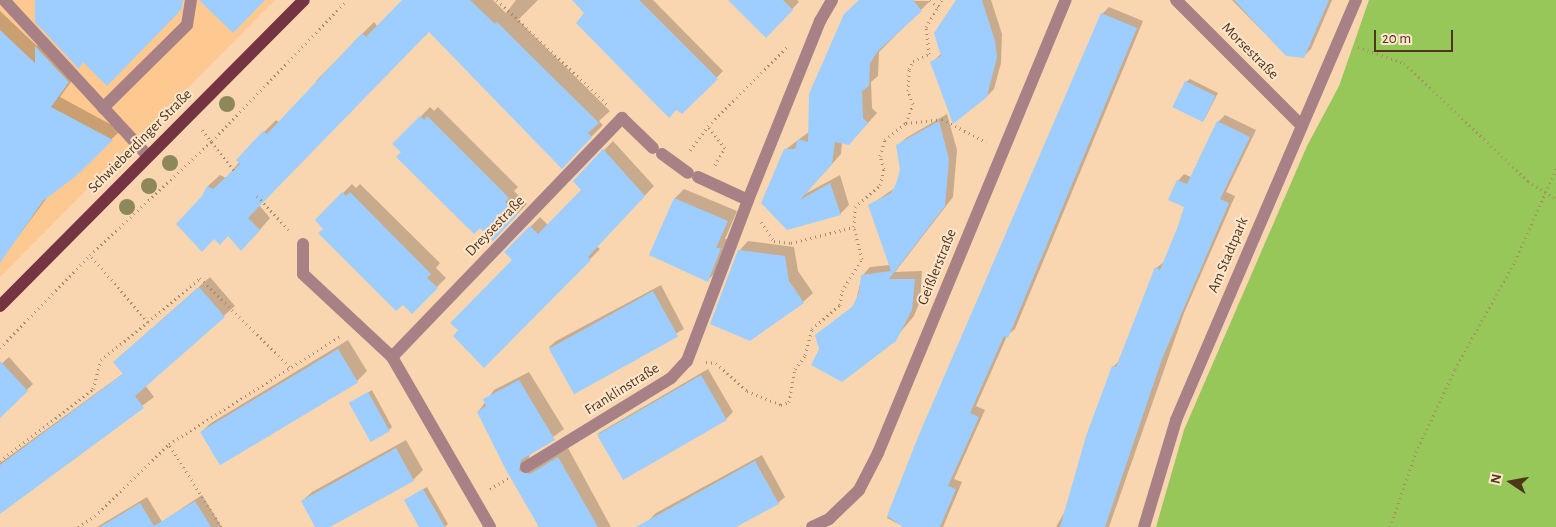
<!DOCTYPE html>
<html>
<head>
<meta charset="utf-8">
<style>
	body { margin:0 }
	#map { position:relative; width:1556px; height:527px; overflow:hidden; background:#fad6b0; font-family:"Alegreya Sans",sans-serif }
	div>[style] { position:absolute }
	.built>* { inset:0; background:#fdc990 }
	.green>* { inset:0; background:#97c759 }
	.shadow>* { inset:0; background:#0003 }
	.building>* { inset:0; background:#9eceff; transform-origin:0 0 }
	.path>* { height:3px; margin-top:-1.5px; transform-origin:0; background:repeating-linear-gradient(90deg,#a98b6a 0 1px,transparent 0 5px) }
	.minor>* { height:12px; margin:-6px; padding:0 6px; transform-origin:6px; border-radius:6px; background:#a78186 }
	.major>* { height:12px; margin:-6px; padding:0 6px; transform-origin:6px; border-radius:6px; background:#743441 }
	.trees>* { width:16px; height:16px; margin:-8px; border-radius:50%; background:#8d885c }
	span { translate:-50% -50%; white-space:nowrap; text-align:center; line-height:1.15; -webkit-text-stroke:4px #fee6cd; paint-order:stroke }
	.street-label { font-size:15px; color:#4e361b }
	.north { position:absolute; left:1486px; top:457px; width:50px; height:50px; -webkit-text-stroke:4px #fee6cd; paint-order:stroke; rotate:282deg; font-size:14px; font-weight:700; line-height:20px; text-align:center; color:#4e361b }
	.north::after { content:''; display:block; margin:auto; width:18px; height:22px; background:#4e361b; clip-path:polygon(50% 0,100% 100%,50% 72%,0 100%) }
	.scale { position:absolute; left:1374px; top:30px; width:79px; height:22px; box-sizing:border-box; border:2px solid #4e361b; border-top:0; padding-left:6px; font-size:15px; line-height:18px; white-space:nowrap; color:#4e361b; -webkit-text-stroke:4px #fee6cd; paint-order:stroke }
</style>
</head>
<body>
<div id="map">
	<div class="built">
		<div style="clip-path:polygon(0 0,275px 0,0 277px)"></div>
	</div>
	<div class="green">
		<div style="clip-path:polygon(1369px 0,1556px 0,1556px 527px,1156px 527px,1184px 430px,1307px 146px,1339px 86px)"></div>
	</div>
	<div class="shadow">
		<div style="clip-path:polygon(404px 0,493px 0,506px 13px,516px 0,538px 0,518px 20px,610px 111px,599px 121px,603px 125px,562px 167px,429px 30px,259px 205px,270px 218px,253px 238px,228px 235px,203px 197px,208px 186px,220px 175px,226px 178px,264px 132px,276px 120px,280px 123px,319px 84px,316px 81px,374px 22px,378px 27px)"></div>
		<div style="clip-path:polygon(589px 0,653px 0,723px 71px,682px 113px,585px 13px)"></div>
		<div style="clip-path:polygon(729px 0,797px 0,799px 2px,766px 36px)"></div>
		<div style="clip-path:polygon(860px 0,930px 1px,879px 52px,878px 76px,871px 82px,872px 108px,877px 113px,858px 134px,842px 142px,841px 154px,805px 194px,840px 175px,849px 205px,840px 214px,787px 228px,785px 150px,810px 131px)"></div>
		<div style="clip-path:polygon(958px 0,991px 0,1002px 34px,1001px 63px,994px 89px,987px 96px,932px 62px,941px 54px)"></div>
		<div style="clip-path:polygon(1232px 0,1332px 0,1311px 49px,1303px 57px,1286px 55px)"></div>
		<div style="clip-path:polygon(1109px 7px,1143px 21px,1015px 329px,1007px 336px,976px 406px,985px 410px,954px 479px,962px 482px,943px 527px,904px 527px,887px 518px,919px 437px,1102px 14px)"></div>
		<div style="clip-path:polygon(0 11px,37px 46px,46px 37px,78px 72px,60px 97px,121px 130px,75px 175px,49px 195px,0 261px)"></div>
		<div style="clip-path:polygon(1190px 79px,1218px 93px,1204px 120px,1186px 82px)"></div>
		<div style="clip-path:polygon(430px 107px,434px 111px,438px 107px,518px 187px,514px 191px,527px 204px,493px 239px,394px 144px)"></div>
		<div style="clip-path:polygon(947px 114px,957px 150px,953px 197px,895px 272px,922px 271px,920px 301px,914px 316px,892px 342px,820px 349px,816px 335px,855px 305px,862px 276px,870px 267px,890px 265px,870px 205px,895px 188px,901px 170px,897px 146px,906px 138px)"></div>
		<div style="clip-path:polygon(1225px 115px,1256px 130px,1226px 192px,1235px 196px,1184px 313px,1109px 527px,1056px 527px,1064px 513px,1113px 367px,1120px 360px,1156px 268px,1164px 262px,1179px 226px,1185px 206px,1178px 181px,1184px 174px,1191px 177px,1218px 122px)"></div>
		<div style="clip-path:polygon(613px 141px,654px 186px,596px 246px,600px 249px,484px 366px,514px 260px,506px 252px,540px 217px,548px 225px,583px 190px,574px 181px)"></div>
		<div style="clip-path:polygon(352px 184px,356px 188px,360px 184px,440px 263px,436px 268px,446px 278px,412px 312px,316px 220px)"></div>
		<div style="clip-path:polygon(684px 189px,737px 211px,725px 239px,730px 239px,718px 270px,708px 280px,650px 254px,675px 198px)"></div>
		<div style="clip-path:polygon(748px 241px,794px 247px,798px 271px,813px 293px,803px 302px,739px 251px)"></div>
		<div style="clip-path:polygon(210px 277px,235px 306px,145px 385px,154px 397px,0 512px,0 463px,124px 373px,114px 362px)"></div>
		<div style="clip-path:polygon(661px 285px,684px 329px,574px 393px,549px 347px,556px 341px)"></div>
		<div style="clip-path:polygon(348px 340px,367px 371px,357px 381px,201px 432px,211px 423px)"></div>
		<div style="clip-path:polygon(9px 357px,33px 384px,0 417px,0 365px)"></div>
		<div style="clip-path:polygon(708px 369px,733px 412px,726px 419px,597px 434px)"></div>
		<div style="clip-path:polygon(529px 372px,564px 429px,530px 454px,528px 461px,568px 448px,611px 527px,539px 527px,478px 412px,494px 390px)"></div>
		<div style="clip-path:polygon(372px 390px,392px 427px,389px 430px,351px 403px)"></div>
		<div style="clip-path:polygon(406px 440px,423px 470px,413px 480px,328px 527px,317px 527px,302px 501px,312px 492px)"></div>
		<div style="clip-path:polygon(762px 455px,785px 497px,778px 503px,735px 527px,653px 527px,649px 520px,656px 513px)"></div>
		<div style="clip-path:polygon(427px 487px,448px 524px,445px 527px,420px 527px,405px 500px)"></div>
		<div style="clip-path:polygon(202px 495px,222px 527px,171px 527px,166px 519px)"></div>
		<div style="clip-path:polygon(147px 497px,164px 525px,162px 527px,97px 527px)"></div>
	</div>
	<div class="building">
		<div style="clip-path:polygon(35px 0,183px 0,181px 10px,107px 86px,83px 62px,79px 69px,35px 22px)"></div>
		<div style="clip-path:polygon(199px 0,265px 0,233px 33px)"></div>
		<div style="clip-path:polygon(402px 0,470px 0,495px 24px,497px 22px,599px 123px,588px 133px,592px 137px,562px 169px,429px 32px,248px 218px,260px 230px,241px 251px,228px 236px,220px 245px,214px 239px,202px 252px,176px 224px,202px 196px,207px 186px,213px 189px,240px 164px,236px 160px,263px 131px,267px 134px,362px 33px,366px 37px)"></div>
		<div style="clip-path:polygon(572px 0,639px 0,718px 79px,682px 114px,676px 110px,669px 118px,576px 23px,584px 13px)"></div>
		<div style="clip-path:polygon(728px 0,783px 0,793px 10px,766px 38px)"></div>
		<div style="clip-path:polygon(859px 0,913px 0,922px 11px,878px 51px,870px 63px,869px 86px,862px 91px,863px 118px,868px 123px,849px 145px,835px 142px,832px 164px,800px 200px,830px 183px,841px 215px,787px 230px,761px 203px,784px 149px,795px 149px,798px 139px,808px 142px,809px 94px,844px 14px)"></div>
		<div style="clip-path:polygon(956px 0,982px 0,995px 41px,997px 57px,987px 97px,953px 124px,930px 62px,941px 56px,934px 33px)"></div>
		<div style="clip-path:polygon(1234px 0,1329px 0,1304px 58px,1286px 56px)"></div>
		<div style="clip-path:polygon(1101px 13px,1137px 28px,1008px 338px,1004px 336px,970px 413px,979px 417px,948px 486px,956px 489px,940px 527px,903px 527px,887px 516px,918px 437px)"></div>
		<div style="clip-path:polygon(0 30px,35px 63px,35px 46px,69px 82px,51px 107px,113px 140px,76px 176px,43px 201px,0 263px)"></div>
		<div style="left:1185px;top:81px;width:34px;height:29px;rotate:26deg"></div>
		<div style="clip-path:polygon(420px 116px,424px 120px,427px 116px,509px 198px,505px 202px,518px 214px,493px 241px,480px 228px,474px 234px,396px 157px,401px 152px,392px 144px)"></div>
		<div style="clip-path:polygon(939px 121px,949px 159px,945px 206px,889px 279px,915px 279px,912px 310px,896px 341px,842px 382px,811px 365px,819px 349px,815px 335px,852px 307px,859px 293px,861px 275px,891px 271px,868px 205px,891px 193px,896px 184px,900px 170px,896px 145px)"></div>
		<div style="clip-path:polygon(1217px 121px,1250px 137px,1220px 199px,1229px 203px,1162px 359px,1105px 527px,1060px 527px,1086px 436px,1112px 366px,1116px 367px,1155px 267px,1160px 270px,1178px 226px,1184px 207px,1168px 200px,1177px 180px,1187px 184px)"></div>
		<div style="clip-path:polygon(603px 149px,645px 196px,588px 257px,591px 260px,484px 368px,453px 336px,458px 330px,450px 323px,512px 260px,504px 252px,530px 226px,538px 234px,581px 190px,573px 181px)"></div>
		<div style="clip-path:polygon(342px 192px,346px 196px,350px 192px,431px 274px,427px 278px,438px 288px,412px 314px,403px 305px,396px 311px,318px 233px,323px 229px,315px 220px)"></div>
		<div style="clip-path:polygon(674px 198px,728px 221px,716px 248px,721px 248px,708px 282px,649px 255px)"></div>
		<div style="clip-path:polygon(738px 250px,785px 256px,789px 281px,804px 303px,750px 341px,710px 324px)"></div>
		<div style="clip-path:polygon(199px 287px,225px 317px,135px 396px,144px 408px,0 514px,0 465px,123px 374px,113px 362px)"></div>
		<div style="left:653px;top:291px;width:52px;height:119px;rotate:61deg"></div>
		<div style="left:338px;top:349px;width:39px;height:161px;rotate:59deg"></div>
		<div style="clip-path:polygon(0 361px,28px 391px,0 418px)"></div>
		<div style="left:701px;top:375px;width:52px;height:120px;rotate:60deg"></div>
		<div style="clip-path:polygon(519px 380px,555px 440px,521px 460px,519px 471px,530px 474px,558px 457px,598px 527px,539px 527px,506px 470px,477px 412px,486px 406px,483px 399px)"></div>
		<div style="left:368px;top:392px;width:45px;height:22px;rotate:61deg"></div>
		<div style="clip-path:polygon(396px 448px,414px 481px,330px 527px,315px 527px,301px 501px)"></div>
		<div style="clip-path:polygon(755px 461px,779px 504px,736px 527px,636px 527px)"></div>
		<div style="clip-path:polygon(423px 489px,445px 527px,419px 527px,404px 500px)"></div>
		<div style="clip-path:polygon(195px 501px,211px 527px,100px 527px,140px 503px,154px 526px)"></div>
	</div>
	<div class="path">
		<div style="left:497px;top:0;width:151px;rotate:43.4deg"></div>
		<div style="left:930px;top:0;width:11px;rotate:41deg"></div>
		<div style="left:1358px;top:47px;width:49px;rotate:19.2deg"></div>
		<div style="left:1404px;top:63px;width:171px;rotate:43.6deg"></div>
		<div style="left:1528px;top:181px;width:33px;rotate:33deg"></div>
		<div style="left:906px;top:123px;width:36px;rotate:-6deg"></div>
		<div style="left:942px;top:119px;width:50px;rotate:27.6deg"></div>
		<div style="left:202px;top:130px;width:55px;rotate:51.7deg"></div>
		<div style="left:690px;top:150px;width:30px;rotate:-53deg"></div>
		<div style="left:715px;top:165px;width:20px;rotate:-60deg"></div>
		<div style="left:725px;top:148px;width:28px;rotate:-128deg"></div>
		<div style="left:708px;top:126px;width:113px;rotate:-45deg"></div>
		<div style="left:257px;top:196px;width:47px;rotate:46.7deg"></div>
		<div style="left:761px;top:222px;width:23px;rotate:56deg"></div>
		<div style="left:774px;top:241px;width:17px;rotate:7deg"></div>
		<div style="left:791px;top:243px;width:65px;rotate:-14.3deg"></div>
		<div style="left:148px;top:322px;width:68px;rotate:-40.2deg"></div>
		<div style="left:200px;top:278px;width:129px;rotate:44.7deg"></div>
		<div style="left:0;top:348px;width:129px;rotate:-45.9deg"></div>
		<div style="left:90px;top:255px;width:167px;rotate:-43.1deg"></div>
		<div style="left:212px;top:141px;width:195px;rotate:-46.2deg"></div>
		<div style="left:706px;top:362px;width:10px;rotate:6deg"></div>
		<div style="left:716px;top:363px;width:42px;rotate:42.1deg"></div>
		<div style="left:747px;top:391px;width:37px;rotate:22deg"></div>
		<div style="left:781px;top:405px;width:9px;rotate:-21deg"></div>
		<div style="left:789px;top:402px;width:34px;rotate:-80deg"></div>
		<div style="left:795px;top:369px;width:17px;rotate:-54deg"></div>
		<div style="left:805px;top:355px;width:27px;rotate:-75deg"></div>
		<div style="left:812px;top:329px;width:37px;rotate:-41deg"></div>
		<div style="left:840px;top:305px;width:14px;rotate:-82deg"></div>
		<div style="left:842px;top:291px;width:38px;rotate:-58deg"></div>
		<div style="left:862px;top:259px;width:33px;rotate:-104deg"></div>
		<div style="left:854px;top:227px;width:20px;rotate:-87deg"></div>
		<div style="left:855px;top:207px;width:33px;rotate:-41deg"></div>
		<div style="left:880px;top:185px;width:16px;rotate:-76deg"></div>
		<div style="left:884px;top:169px;width:14px;rotate:-107deg"></div>
		<div style="left:880px;top:156px;width:17px;rotate:-73deg"></div>
		<div style="left:885px;top:140px;width:27px;rotate:-39deg"></div>
		<div style="left:906px;top:123px;width:20px;rotate:-70deg"></div>
		<div style="left:913px;top:104px;width:14px;rotate:-111deg"></div>
		<div style="left:908px;top:91px;width:22px;rotate:-87deg"></div>
		<div style="left:909px;top:69px;width:9px;rotate:-63deg"></div>
		<div style="left:913px;top:61px;width:17px;rotate:-24deg"></div>
		<div style="left:929px;top:54px;width:27px;rotate:-96deg"></div>
		<div style="left:926px;top:27px;width:31px;rotate:-59deg"></div>
		<div style="left:0;top:461px;width:118px;rotate:-37.7deg"></div>
		<div style="left:93px;top:389px;width:30px;rotate:-75deg"></div>
		<div style="left:101px;top:360px;width:60px;rotate:-39deg"></div>
		<div style="left:148px;top:322px;width:89px;rotate:-130.9deg"></div>
		<div style="left:490px;top:489px;width:23px;rotate:-31deg"></div>
		<div style="left:78px;top:527px;width:20px;rotate:-33deg"></div>
		<div style="left:95px;top:516px;width:103px;rotate:-44.2deg"></div>
		<div style="left:221px;top:527px;width:98px;rotate:-122.1deg"></div>
		<div style="left:169px;top:444px;width:204px;rotate:-32.2deg"></div>
		<div style="left:1390px;top:527px;width:79px;rotate:-70.9deg"></div>
		<div style="left:1416px;top:452px;width:92px;rotate:-64.8deg"></div>
		<div style="left:1455px;top:369px;width:124px;rotate:-60.9deg"></div>
		<div style="left:1515px;top:261px;width:101px;rotate:-66deg"></div>
	</div>
	<div class="minor">
		<div style="left:4px;top:0;width:211px;rotate:47.3deg"></div>
		<div style="left:1176px;top:0;width:177px;rotate:45deg"></div>
		<div style="left:103px;top:108px;width:118px;rotate:-44.7deg"></div>
		<div style="left:187px;top:25px;width:25px;rotate:-81deg"></div>
		<div style="left:662px;top:154px;width:32px;rotate:36deg"></div>
		<div style="left:698px;top:177px;width:55px;rotate:24.7deg"></div>
		<div style="left:748px;top:200px;width:193px;rotate:-68.1deg"></div>
		<div style="left:820px;top:21px;width:24px;rotate:-60deg"></div>
		<div style="left:303px;top:244px;width:30px;rotate:90deg"></div>
		<div style="left:303px;top:274px;width:122px;rotate:43deg"></div>
		<div style="left:392px;top:357px;width:196px;rotate:60deg"></div>
		<div style="left:392px;top:357px;width:332px;rotate:-46.1deg"></div>
		<div style="left:622px;top:118px;width:43px;rotate:44.1deg"></div>
		<div style="left:526px;top:467px;width:170px;rotate:-31.5deg"></div>
		<div style="left:671px;top:378px;width:23px;rotate:-47deg"></div>
		<div style="left:687px;top:361px;width:172px;rotate:-69.2deg"></div>
		<div style="left:812px;top:527px;width:19px;rotate:-25deg"></div>
		<div style="left:829px;top:519px;width:42px;rotate:-44deg"></div>
		<div style="left:859px;top:490px;width:42px;rotate:-62.8deg"></div>
		<div style="left:878px;top:453px;width:490px;rotate:-67.5deg"></div>
		<div style="left:1144px;top:527px;width:112px;rotate:-73.3deg"></div>
		<div style="left:1176px;top:420px;width:457px;rotate:-66.8deg"></div>
	</div>
	<div class="major">
		<div style="left:0;top:306px;width:431px;rotate:-45.2deg"></div>
	</div>
	<div class="trees">
		<div style="left:227px;top:104px"></div>
		<div style="left:170px;top:163px"></div>
		<div style="left:149px;top:186px"></div>
		<div style="left:127px;top:207px"></div>
	</div>
	<div class="street-label">
		<span style="left:1250px;top:51px;rotate:45deg">Morsestraße</span>
		<span style="left:140px;top:141px;rotate:-45deg">Schwieberdinger Straße</span>
		<span style="left:495px;top:226px;rotate:-46deg">Dreysestraße</span>
		<span style="left:1228px;top:255px;rotate:-67deg">Am Stadtpark</span>
		<span style="left:937px;top:267px;rotate:-68deg">Geißlerstraße</span>
		<span style="left:622px;top:389px;rotate:-32deg">Franklinstraße</span>
	</div>
	<div class="north">N</div>
	<div class="scale">20 m</div>
</div>
</body>
</html>
